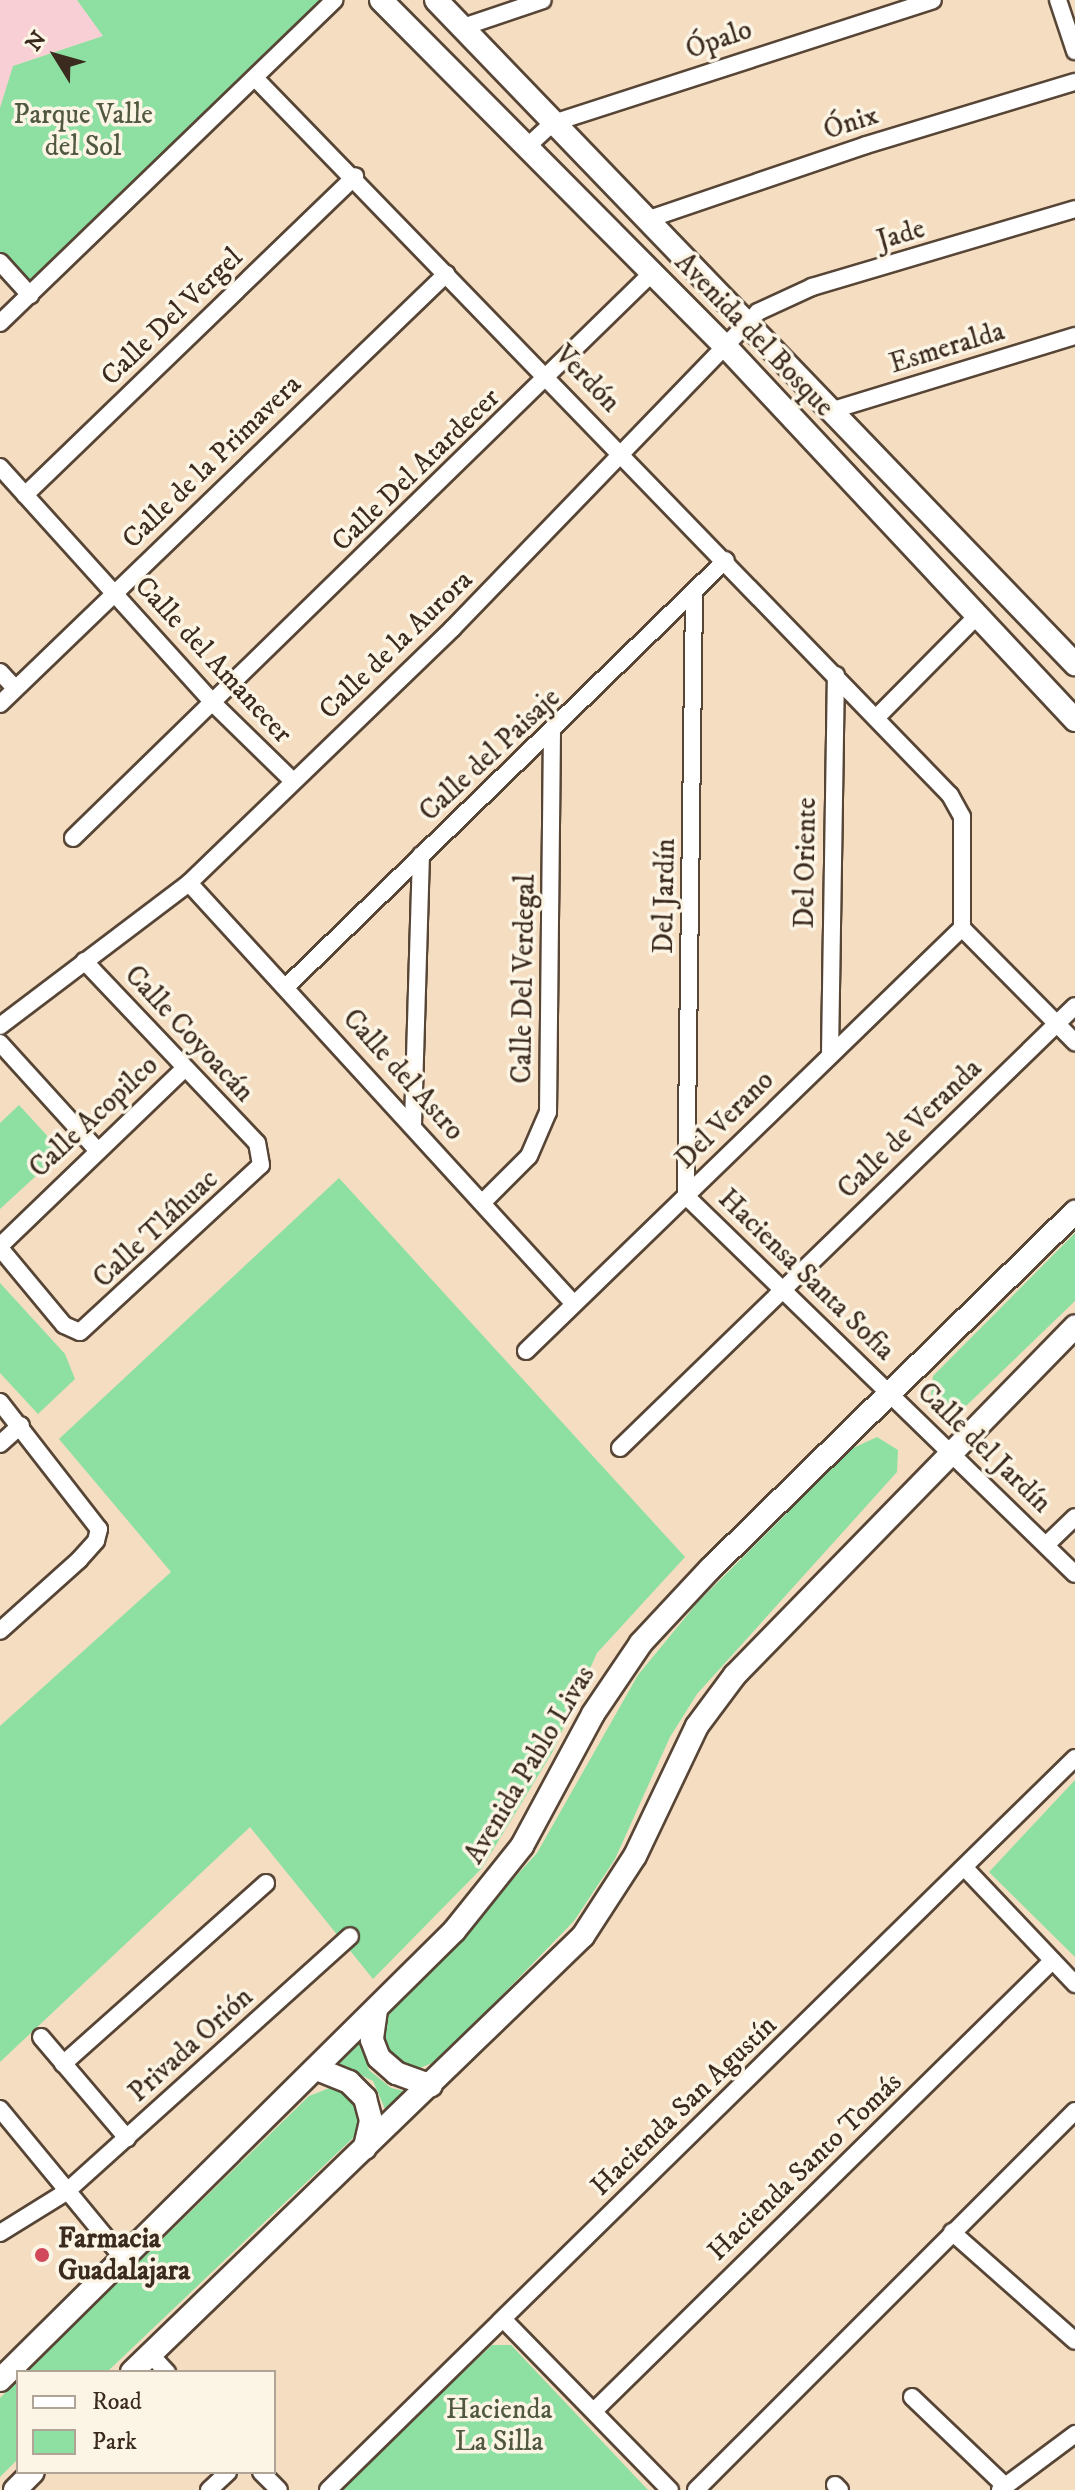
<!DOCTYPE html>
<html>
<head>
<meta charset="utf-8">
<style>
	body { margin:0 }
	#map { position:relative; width:1075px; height:2490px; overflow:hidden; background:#f4ddc1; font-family:"IM FELL DW Pica",serif }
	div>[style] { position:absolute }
	.built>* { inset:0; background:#f7cfd4 }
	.green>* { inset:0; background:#8de0a2 }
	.roads { filter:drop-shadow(2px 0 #574536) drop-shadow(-2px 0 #574536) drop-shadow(0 2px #574536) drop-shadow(0 -2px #574536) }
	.street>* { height:16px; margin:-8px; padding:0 8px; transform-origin:8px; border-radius:8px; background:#fff }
	.secondary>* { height:22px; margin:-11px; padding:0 11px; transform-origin:11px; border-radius:11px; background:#fff }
	.dots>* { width:22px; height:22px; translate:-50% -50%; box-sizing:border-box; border:4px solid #fcf5e5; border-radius:50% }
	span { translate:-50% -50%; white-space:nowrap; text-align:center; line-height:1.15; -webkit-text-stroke:7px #fcf5e5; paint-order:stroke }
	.street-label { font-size:28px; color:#3b2a1e }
	.park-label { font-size:28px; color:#50583f }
	.poi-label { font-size:28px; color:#3b2a1e; font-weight:700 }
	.left { translate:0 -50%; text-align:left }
	.legend { position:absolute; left:16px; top:2370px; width:260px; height:104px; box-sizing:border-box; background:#fcf5e5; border:2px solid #afa495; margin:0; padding:10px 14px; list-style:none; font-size:24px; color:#3b2a1e }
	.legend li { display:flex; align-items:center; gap:16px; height:40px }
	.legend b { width:40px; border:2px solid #afa495 }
	.north { position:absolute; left:16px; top:16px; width:80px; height:80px; -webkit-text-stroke:6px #fcf5e5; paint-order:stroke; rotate:307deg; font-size:22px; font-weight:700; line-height:32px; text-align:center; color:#3b2a1e }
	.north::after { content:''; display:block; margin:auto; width:28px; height:36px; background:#3b2a1e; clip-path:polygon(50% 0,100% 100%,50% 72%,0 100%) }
</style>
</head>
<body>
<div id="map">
	<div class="built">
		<div style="clip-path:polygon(0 0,77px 0,104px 36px,13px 66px,0 108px)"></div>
	</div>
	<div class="green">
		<div style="clip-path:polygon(77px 0,335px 0,30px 295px,0 262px,0 108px,13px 66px,103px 36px)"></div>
		<div style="clip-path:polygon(19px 1105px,62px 1152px,0 1209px,0 1123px)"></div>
		<div style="clip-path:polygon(339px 1178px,685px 1557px,597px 1653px,553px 1751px,482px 1868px,373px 1979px,250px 1827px,0 2062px,0 1726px,171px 1572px,59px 1439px)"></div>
		<div style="clip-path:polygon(1075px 1233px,1075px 1301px,966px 1406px,949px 1411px,938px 1406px,931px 1396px,933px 1376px)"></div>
		<div style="clip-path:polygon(0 1283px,65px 1354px,75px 1379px,38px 1414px,0 1373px)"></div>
		<div style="clip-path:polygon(877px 1437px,898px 1450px,897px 1472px,697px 1694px,670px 1737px,615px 1859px,574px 1921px,439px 2060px,420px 2068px,398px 2063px,385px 2048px,382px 2031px,387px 2017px,537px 1853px,638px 1675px,698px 1602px,851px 1449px)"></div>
		<div style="clip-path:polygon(1075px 1780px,1075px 1957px,989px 1872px)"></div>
		<div style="clip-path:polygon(361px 2042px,369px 2070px,391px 2088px,404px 2091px,385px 2109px,373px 2081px,339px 2064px)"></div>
		<div style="clip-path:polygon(332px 2087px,350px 2095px,358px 2107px,361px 2117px,355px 2136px,107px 2372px,26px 2372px,309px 2096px)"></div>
		<div style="clip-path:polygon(492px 2345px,511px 2345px,648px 2490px,339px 2490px)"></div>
		<div style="clip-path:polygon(18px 2380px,18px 2459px,0 2477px,0 2398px)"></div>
	</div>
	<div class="roads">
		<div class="street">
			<div style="left:1058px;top:0;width:54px;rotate:71.6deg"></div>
			<div style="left:463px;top:27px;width:84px;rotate:-18.6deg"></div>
			<div style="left:257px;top:80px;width:996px;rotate:45.9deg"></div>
			<div style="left:950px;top:795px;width:25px;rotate:61deg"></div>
			<div style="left:962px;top:817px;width:111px;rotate:90deg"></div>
			<div style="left:962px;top:928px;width:161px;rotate:45.3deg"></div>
			<div style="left:529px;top:145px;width:33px;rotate:-43deg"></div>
			<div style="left:553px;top:123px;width:399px;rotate:-17.9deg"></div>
			<div style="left:646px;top:220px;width:232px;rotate:-18.8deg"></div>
			<div style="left:866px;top:145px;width:218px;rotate:-16.8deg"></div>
			<div style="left:0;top:262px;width:45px;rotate:47.7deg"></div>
			<div style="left:0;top:323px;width:465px;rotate:-44deg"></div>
			<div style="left:833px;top:410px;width:253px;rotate:-17deg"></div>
			<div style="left:0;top:467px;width:318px;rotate:47.9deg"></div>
			<div style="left:213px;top:703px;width:110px;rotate:44.3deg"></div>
			<div style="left:25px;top:495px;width:459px;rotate:-44deg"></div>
			<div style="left:694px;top:596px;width:600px;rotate:90.76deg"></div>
			<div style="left:686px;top:1196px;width:542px;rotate:44.18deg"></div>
			<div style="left:0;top:672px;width:21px;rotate:47deg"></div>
			<div style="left:0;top:704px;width:620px;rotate:-43.95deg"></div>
			<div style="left:877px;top:717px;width:144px;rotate:-45.3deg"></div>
			<div style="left:73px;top:838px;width:809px;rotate:-44.3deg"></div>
			<div style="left:189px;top:883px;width:570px;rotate:47.56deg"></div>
			<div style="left:288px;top:985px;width:610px;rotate:-44.14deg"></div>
			<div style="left:0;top:1026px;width:237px;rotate:-37.1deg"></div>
			<div style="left:189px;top:883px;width:366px;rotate:-44deg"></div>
			<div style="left:452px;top:629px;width:441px;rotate:-46deg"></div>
			<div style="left:758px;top:312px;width:60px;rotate:-24.8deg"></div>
			<div style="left:812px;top:287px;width:274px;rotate:-16.5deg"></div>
			<div style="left:0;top:1043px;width:143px;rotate:47.8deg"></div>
			<div style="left:830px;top:1053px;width:378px;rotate:-89.1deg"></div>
			<div style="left:413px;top:1124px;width:269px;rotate:-88.3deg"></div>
			<div style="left:482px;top:1203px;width:66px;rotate:-45deg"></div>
			<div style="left:529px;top:1156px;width:48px;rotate:-66.6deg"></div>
			<div style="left:548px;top:1112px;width:379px;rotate:-89.4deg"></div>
			<div style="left:0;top:1246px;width:254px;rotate:-43.9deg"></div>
			<div style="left:0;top:1248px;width:100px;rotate:50.3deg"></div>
			<div style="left:64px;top:1325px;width:17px;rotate:24deg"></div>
			<div style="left:80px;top:1332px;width:246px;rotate:-42.7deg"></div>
			<div style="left:261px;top:1165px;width:22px;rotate:-100deg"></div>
			<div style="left:257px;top:1143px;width:251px;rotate:-133.5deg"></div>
			<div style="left:526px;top:1351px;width:607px;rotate:-44.13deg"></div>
			<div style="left:0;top:1402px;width:161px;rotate:52.1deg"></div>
			<div style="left:99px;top:1529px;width:12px;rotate:104deg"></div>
			<div style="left:96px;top:1541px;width:25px;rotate:132deg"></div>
			<div style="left:79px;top:1560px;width:106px;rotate:138.1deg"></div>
			<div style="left:0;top:1444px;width:28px;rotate:-42deg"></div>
			<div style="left:620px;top:1448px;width:634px;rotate:-44.17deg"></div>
			<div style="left:1046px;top:1545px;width:40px;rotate:-44deg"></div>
			<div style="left:965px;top:1868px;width:160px;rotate:46.5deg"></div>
			<div style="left:41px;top:2037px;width:133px;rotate:49.6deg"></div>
			<div style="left:63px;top:2064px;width:272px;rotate:-41.7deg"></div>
			<div style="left:0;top:2109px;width:193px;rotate:50.5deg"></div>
			<div style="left:952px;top:2232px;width:164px;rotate:41.5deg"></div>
			<div style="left:0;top:2233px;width:78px;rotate:-31.8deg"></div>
			<div style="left:66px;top:2192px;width:382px;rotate:-42deg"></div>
			<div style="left:503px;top:2319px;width:239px;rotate:45.7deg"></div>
			<div style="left:150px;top:2354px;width:25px;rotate:47deg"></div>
			<div style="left:912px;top:2397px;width:129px;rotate:43.7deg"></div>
			<div style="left:595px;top:2410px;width:641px;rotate:-44.49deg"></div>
			<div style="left:261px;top:2472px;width:25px;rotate:45deg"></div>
			<div style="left:835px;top:2485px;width:7px;rotate:45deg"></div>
			<div style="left:209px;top:2490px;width:26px;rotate:-43deg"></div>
			<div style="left:328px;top:2490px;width:1046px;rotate:-44.42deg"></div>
			<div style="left:696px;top:2490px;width:536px;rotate:-45deg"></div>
			<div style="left:1000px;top:2490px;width:94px;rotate:-36.7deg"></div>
		</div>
		<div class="secondary">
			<div style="left:381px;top:0;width:492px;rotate:45.2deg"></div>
			<div style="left:728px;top:349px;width:508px;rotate:46.91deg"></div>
			<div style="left:436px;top:0;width:922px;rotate:46.1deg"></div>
			<div style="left:376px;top:2010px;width:30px;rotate:98deg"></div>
			<div style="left:372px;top:2040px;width:19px;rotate:69deg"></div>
			<div style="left:379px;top:2058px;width:23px;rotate:41deg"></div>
			<div style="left:396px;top:2073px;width:37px;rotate:20deg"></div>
			<div style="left:317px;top:2069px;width:35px;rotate:22deg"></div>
			<div style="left:349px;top:2082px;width:23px;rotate:45deg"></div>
			<div style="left:365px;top:2098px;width:24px;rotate:75deg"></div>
			<div style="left:371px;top:2121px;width:28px;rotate:103deg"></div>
			<div style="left:132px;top:2372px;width:627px;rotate:-44.03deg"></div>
			<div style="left:583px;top:1936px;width:95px;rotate:-57deg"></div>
			<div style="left:635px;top:1856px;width:144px;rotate:-64.5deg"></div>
			<div style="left:697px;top:1726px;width:64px;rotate:-53.3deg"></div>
			<div style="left:735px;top:1675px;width:487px;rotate:-45.7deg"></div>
			<div style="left:0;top:2380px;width:639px;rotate:-44.68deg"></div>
			<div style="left:454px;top:1931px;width:109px;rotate:-51.3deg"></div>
			<div style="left:522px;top:1846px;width:150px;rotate:-61.7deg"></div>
			<div style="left:593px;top:1714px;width:86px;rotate:-55.9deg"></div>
			<div style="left:641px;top:1643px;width:101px;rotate:-47deg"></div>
			<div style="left:710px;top:1569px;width:511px;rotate:-44.37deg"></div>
			<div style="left:15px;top:2490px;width:25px;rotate:-45deg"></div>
		</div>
	</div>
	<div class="dots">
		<div style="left:42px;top:2255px;background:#d1495b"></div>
	</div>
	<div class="street-label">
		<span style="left:719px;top:40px;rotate:-19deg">Ópalo</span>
		<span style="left:851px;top:123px;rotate:-18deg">Ónix</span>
		<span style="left:901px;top:235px;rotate:-16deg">Jade</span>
		<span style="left:172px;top:317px;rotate:-44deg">Calle Del Vergel</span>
		<span style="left:754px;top:335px;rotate:46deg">Avenida del Bosque</span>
		<span style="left:947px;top:348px;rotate:-17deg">Esmeralda</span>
		<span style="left:587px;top:379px;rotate:46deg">Verdón</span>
		<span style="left:212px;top:462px;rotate:-44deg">Calle de la Primavera</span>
		<span style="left:416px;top:470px;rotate:-44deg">Calle Del Atardecer</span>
		<span style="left:396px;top:645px;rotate:-44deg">Calle de la Aurora</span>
		<span style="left:213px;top:660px;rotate:47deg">Calle del Amanecer</span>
		<span style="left:490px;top:755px;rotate:-43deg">Calle del Paisaje</span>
		<span style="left:806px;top:863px;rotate:-89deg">Del Oriente</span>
		<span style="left:665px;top:896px;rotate:-89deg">Del Jardín</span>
		<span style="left:524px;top:979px;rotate:-89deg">Calle Del Verdegal</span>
		<span style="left:189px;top:1034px;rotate:47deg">Calle Coyoacán</span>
		<span style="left:403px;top:1075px;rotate:48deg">Calle del Astro</span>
		<span style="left:94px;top:1117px;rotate:-43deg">Calle Acopilco</span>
		<span style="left:725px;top:1120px;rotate:-45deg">Del Verano</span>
		<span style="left:910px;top:1129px;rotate:-44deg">Calle de Veranda</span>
		<span style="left:156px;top:1229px;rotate:-43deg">Calle Tláhuac</span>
		<span style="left:806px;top:1275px;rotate:44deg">Haciensa Santa Sofia</span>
		<span style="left:984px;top:1448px;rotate:44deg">Calle del Jardín</span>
		<span style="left:530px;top:1765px;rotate:-59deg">Avenida Pablo Livas</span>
		<span style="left:191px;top:2045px;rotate:-42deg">Privada Orión</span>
		<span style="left:684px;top:2106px;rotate:-44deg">Hacienda San Agustín</span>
		<span style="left:805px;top:2167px;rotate:-44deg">Hacienda Santo Tomás</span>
	</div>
	<div class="park-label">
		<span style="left:83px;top:131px">Parque Valle<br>del Sol</span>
		<span style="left:499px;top:2426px">Hacienda<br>La Silla</span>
	</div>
	<div class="poi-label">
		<span class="left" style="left:58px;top:2255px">Farmacia<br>Guadalajara</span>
	</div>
	<ul class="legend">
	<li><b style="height:10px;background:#fff"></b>Road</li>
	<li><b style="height:22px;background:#8de0a2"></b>Park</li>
	</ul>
	<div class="north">N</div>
</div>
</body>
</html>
